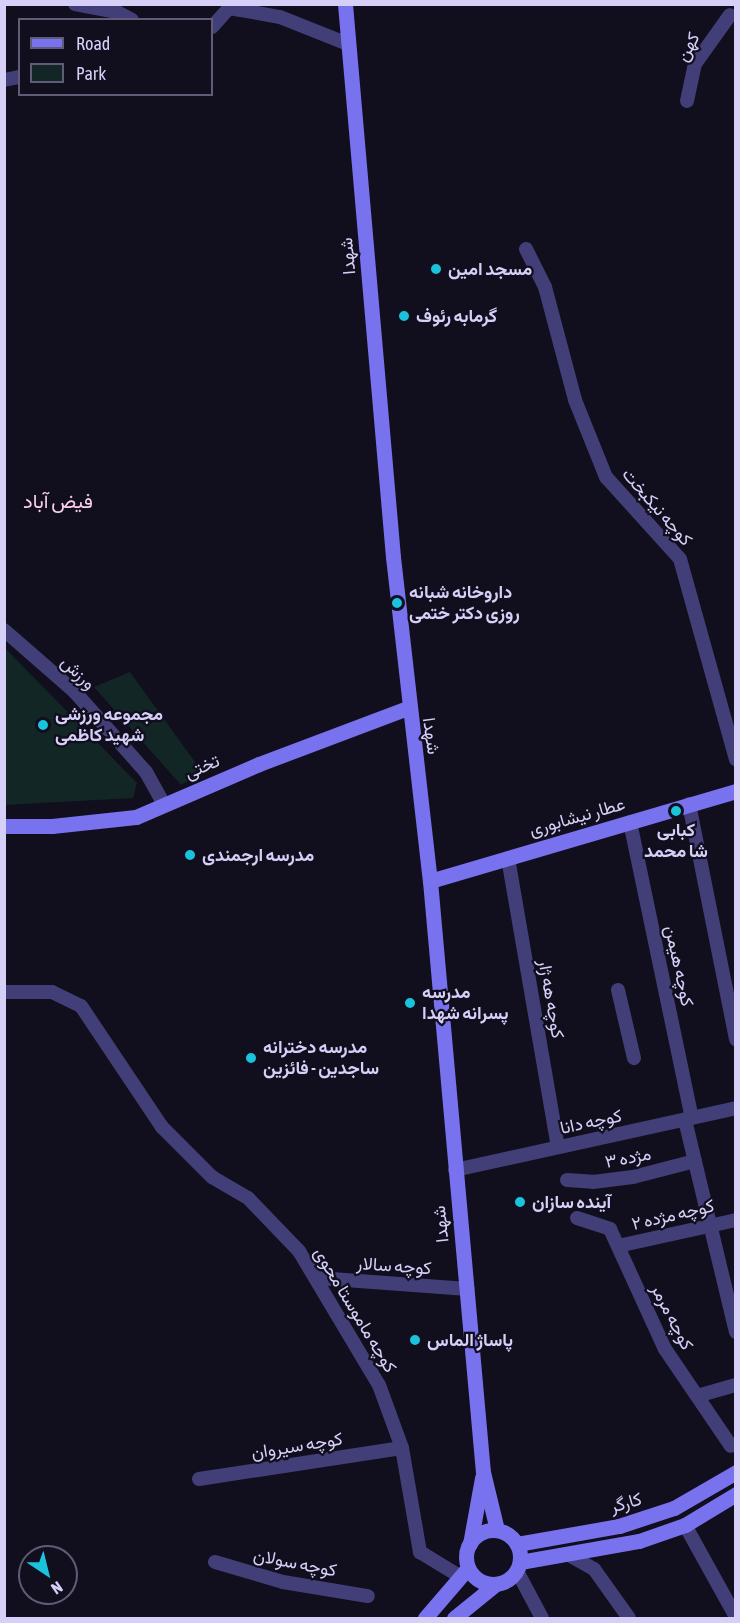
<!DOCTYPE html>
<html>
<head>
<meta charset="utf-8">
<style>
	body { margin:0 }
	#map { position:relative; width:740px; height:1623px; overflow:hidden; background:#110e1d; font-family:"Asap Condensed",Vazirmatn,sans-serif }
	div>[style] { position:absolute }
	.green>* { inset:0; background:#122626 }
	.street>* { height:14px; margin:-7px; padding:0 7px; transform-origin:7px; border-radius:7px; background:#423e77 }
	.secondary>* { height:15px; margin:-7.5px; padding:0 7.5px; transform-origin:7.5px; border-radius:7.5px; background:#7872ee }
	.secondary>.ring { margin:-7.5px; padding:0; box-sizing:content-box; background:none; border:15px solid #7872ee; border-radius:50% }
	.dots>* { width:16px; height:16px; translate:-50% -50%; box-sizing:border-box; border:3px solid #110e1d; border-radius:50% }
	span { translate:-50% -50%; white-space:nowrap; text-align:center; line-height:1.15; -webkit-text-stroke:4.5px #110e1d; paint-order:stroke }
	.street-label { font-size:18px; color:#d6d0f9 }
	.poi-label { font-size:18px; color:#d6d0f9; font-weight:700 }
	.left { translate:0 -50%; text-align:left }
	.neighbourhood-label { font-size:20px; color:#fad1ea }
	.frame { position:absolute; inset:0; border:6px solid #d6d0f9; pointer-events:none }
	.legend { position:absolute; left:18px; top:18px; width:195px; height:78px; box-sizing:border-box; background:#110e1d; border:2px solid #605c75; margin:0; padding:8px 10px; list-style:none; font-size:18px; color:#d6d0f9 }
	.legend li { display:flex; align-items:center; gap:12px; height:30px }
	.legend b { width:30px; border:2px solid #605c75 }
	.north { position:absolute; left:18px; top:1545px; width:60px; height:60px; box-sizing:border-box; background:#110e1d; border:2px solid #605c75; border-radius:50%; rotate:145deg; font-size:16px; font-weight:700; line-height:24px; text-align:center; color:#d6d0f9 }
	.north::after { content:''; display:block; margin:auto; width:21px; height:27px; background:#1ac3db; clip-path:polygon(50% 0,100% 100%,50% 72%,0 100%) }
</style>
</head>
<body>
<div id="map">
	<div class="green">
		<div style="clip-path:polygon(5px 648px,137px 783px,133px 798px,5px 805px)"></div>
		<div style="clip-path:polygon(130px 672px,203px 773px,181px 785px,94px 687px)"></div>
	</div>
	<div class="street">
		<div style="left:75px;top:4px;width:43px;rotate:10.8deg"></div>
		<div style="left:117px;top:12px;width:17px;rotate:28deg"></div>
		<div style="left:212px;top:27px;width:25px;rotate:-48deg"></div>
		<div style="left:229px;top:8px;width:52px;rotate:10deg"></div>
		<div style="left:280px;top:17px;width:73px;rotate:21.7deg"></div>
		<div style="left:4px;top:80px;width:16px;rotate:-11deg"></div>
		<div style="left:687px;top:101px;width:38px;rotate:-78deg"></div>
		<div style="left:695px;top:64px;width:60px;rotate:-54.5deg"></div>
		<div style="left:526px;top:249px;width:42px;rotate:63.4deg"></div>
		<div style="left:545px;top:287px;width:117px;rotate:75.1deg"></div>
		<div style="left:575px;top:400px;width:83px;rotate:68.1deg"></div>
		<div style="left:606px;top:477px;width:110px;rotate:47.9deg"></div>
		<div style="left:680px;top:559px;width:208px;rotate:74.4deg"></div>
		<div style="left:4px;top:630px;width:93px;rotate:41.1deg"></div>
		<div style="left:74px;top:691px;width:108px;rotate:48.4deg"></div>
		<div style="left:146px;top:772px;width:37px;rotate:61deg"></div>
		<div style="left:689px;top:804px;width:240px;rotate:78.7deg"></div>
		<div style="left:630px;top:822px;width:302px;rotate:78.2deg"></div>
		<div style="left:508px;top:858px;width:293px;rotate:80.2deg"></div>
		<div style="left:618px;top:990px;width:70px;rotate:76.8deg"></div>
		<div style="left:4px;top:992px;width:48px"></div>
		<div style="left:52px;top:992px;width:32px;rotate:26deg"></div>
		<div style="left:81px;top:1006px;width:146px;rotate:56.2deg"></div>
		<div style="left:162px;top:1127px;width:71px;rotate:45deg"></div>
		<div style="left:212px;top:1177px;width:42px;rotate:30.3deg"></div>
		<div style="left:248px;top:1198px;width:74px;rotate:46.1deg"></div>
		<div style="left:299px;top:1251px;width:156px;rotate:59.2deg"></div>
		<div style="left:379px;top:1385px;width:67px;rotate:69.9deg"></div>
		<div style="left:402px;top:1448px;width:106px;rotate:80.2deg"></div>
		<div style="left:420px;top:1552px;width:48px;rotate:31.4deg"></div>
		<div style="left:685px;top:1120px;width:218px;rotate:76.5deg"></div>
		<div style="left:455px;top:1170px;width:288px;rotate:-12.4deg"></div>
		<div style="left:567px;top:1180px;width:26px;rotate:4deg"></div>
		<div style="left:593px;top:1182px;width:40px;rotate:-7.1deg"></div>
		<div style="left:633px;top:1177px;width:64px;rotate:-14.5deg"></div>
		<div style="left:577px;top:1218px;width:35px;rotate:18deg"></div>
		<div style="left:610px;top:1229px;width:132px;rotate:65.4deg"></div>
		<div style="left:665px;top:1349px;width:117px;rotate:55.8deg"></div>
		<div style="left:618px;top:1246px;width:121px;rotate:-12.4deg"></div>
		<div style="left:318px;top:1278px;width:150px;rotate:4.2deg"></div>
		<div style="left:697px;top:1396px;width:41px;rotate:-15.8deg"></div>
		<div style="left:199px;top:1479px;width:205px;rotate:-8.7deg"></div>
		<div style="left:685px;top:1525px;width:105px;rotate:61deg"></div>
		<div style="left:567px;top:1554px;width:31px;rotate:29deg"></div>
		<div style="left:594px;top:1569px;width:60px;rotate:54.5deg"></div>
		<div style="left:215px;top:1562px;width:71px;rotate:16.4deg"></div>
		<div style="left:283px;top:1582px;width:86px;rotate:9.4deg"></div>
		<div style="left:517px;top:1571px;width:53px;rotate:62deg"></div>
	</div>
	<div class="secondary">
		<div style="left:345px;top:4px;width:555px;rotate:85.04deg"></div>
		<div style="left:393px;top:557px;width:326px;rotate:83.5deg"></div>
		<div style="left:430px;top:881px;width:593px;rotate:84.88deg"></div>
		<div style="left:483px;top:1472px;width:60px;rotate:76.4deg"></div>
		<div style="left:4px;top:826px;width:48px"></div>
		<div style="left:52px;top:826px;width:84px;rotate:-6.1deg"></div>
		<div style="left:136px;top:817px;width:134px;rotate:-23.3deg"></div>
		<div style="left:259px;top:764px;width:158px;rotate:-20.7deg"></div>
		<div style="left:430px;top:881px;width:319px;rotate:-16.4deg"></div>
		<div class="ring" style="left:466px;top:1530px;width:39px;height:39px"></div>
		<div style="left:470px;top:1544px;width:67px;rotate:-79.7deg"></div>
		<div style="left:517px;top:1544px;width:104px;rotate:-10deg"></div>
		<div style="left:619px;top:1526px;width:58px;rotate:-18.1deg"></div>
		<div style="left:674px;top:1508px;width:72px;rotate:-30.1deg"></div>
		<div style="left:520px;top:1562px;width:121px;rotate:-10deg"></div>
		<div style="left:639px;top:1541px;width:49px;rotate:-19.2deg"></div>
		<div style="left:685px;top:1525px;width:60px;rotate:-31.3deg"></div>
		<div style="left:425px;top:1618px;width:66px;rotate:-49.3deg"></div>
		<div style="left:454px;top:1618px;width:54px;rotate:-39deg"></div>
	</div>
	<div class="dots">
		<div style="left:436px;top:269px;background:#1ac3db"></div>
		<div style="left:404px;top:316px;background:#1ac3db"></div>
		<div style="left:397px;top:603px;background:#1ac3db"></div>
		<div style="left:43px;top:725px;background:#1ac3db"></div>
		<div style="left:676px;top:811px;background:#1ac3db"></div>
		<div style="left:190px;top:855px;background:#1ac3db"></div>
		<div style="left:410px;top:1003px;background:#1ac3db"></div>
		<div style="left:251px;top:1058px;background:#1ac3db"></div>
		<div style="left:520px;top:1202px;background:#1ac3db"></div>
		<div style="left:415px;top:1340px;background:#1ac3db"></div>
	</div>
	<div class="street-label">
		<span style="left:688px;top:47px;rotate:-61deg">کهن</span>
		<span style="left:348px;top:256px;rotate:-95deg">شهدا</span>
		<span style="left:657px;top:507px;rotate:49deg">کوچه نیکبخت</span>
		<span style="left:78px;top:673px;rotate:44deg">ورزش</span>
		<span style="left:431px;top:736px;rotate:82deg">شهدا</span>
		<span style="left:202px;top:767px;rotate:-23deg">تختی</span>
		<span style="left:577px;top:817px;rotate:-16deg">عطار نیشابوری</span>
		<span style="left:679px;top:966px;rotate:78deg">کوچه هیمن</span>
		<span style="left:551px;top:999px;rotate:80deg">کوچه هه ژار</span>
		<span style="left:591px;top:1122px;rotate:-12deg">کوچه دانا</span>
		<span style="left:628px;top:1158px;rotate:-11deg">مژده ۳</span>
		<span style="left:673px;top:1215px;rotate:-13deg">کوچه مژده ۲</span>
		<span style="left:441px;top:1224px;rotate:-96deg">شهدا</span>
		<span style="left:394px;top:1266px;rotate:4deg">کوچه سالار</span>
		<span style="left:355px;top:1310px;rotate:59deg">کوچه ماموستا محوی</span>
		<span style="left:672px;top:1317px;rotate:63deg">کوچه مرمر</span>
		<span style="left:297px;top:1446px;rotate:-9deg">کوچه سیروان</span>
		<span style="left:626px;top:1503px;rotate:-16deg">کارگر</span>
		<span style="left:295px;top:1563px;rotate:11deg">کوچه سولان</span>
	</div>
	<div class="poi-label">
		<span class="left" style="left:448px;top:269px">مسجد امین</span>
		<span class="left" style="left:416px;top:316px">گرمابه رئوف</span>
		<span class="left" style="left:409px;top:603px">داروخانه شبانه<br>روزی دکتر ختمی</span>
		<span class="left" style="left:55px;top:725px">مجموعه ورزشی<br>شهید کاظمی</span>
		<span style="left:676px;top:841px">کبابی<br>شا محمد</span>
		<span class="left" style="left:202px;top:855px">مدرسه ارجمندی</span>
		<span class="left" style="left:422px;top:1003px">مدرسه<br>پسرانه شهدا</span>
		<span class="left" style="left:263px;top:1058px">مدرسه دخترانه<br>ساجدین - فائزین</span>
		<span class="left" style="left:532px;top:1202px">آینده سازان</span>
		<span class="left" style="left:427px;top:1340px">پاساژ الماس</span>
	</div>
	<div class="neighbourhood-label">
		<span style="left:58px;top:500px">فیض آباد</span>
	</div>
	<div class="frame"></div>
	<ul class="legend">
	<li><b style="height:8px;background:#7872ee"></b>Road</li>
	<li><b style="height:16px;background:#122626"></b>Park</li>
	</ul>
	<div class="north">N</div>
</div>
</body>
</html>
